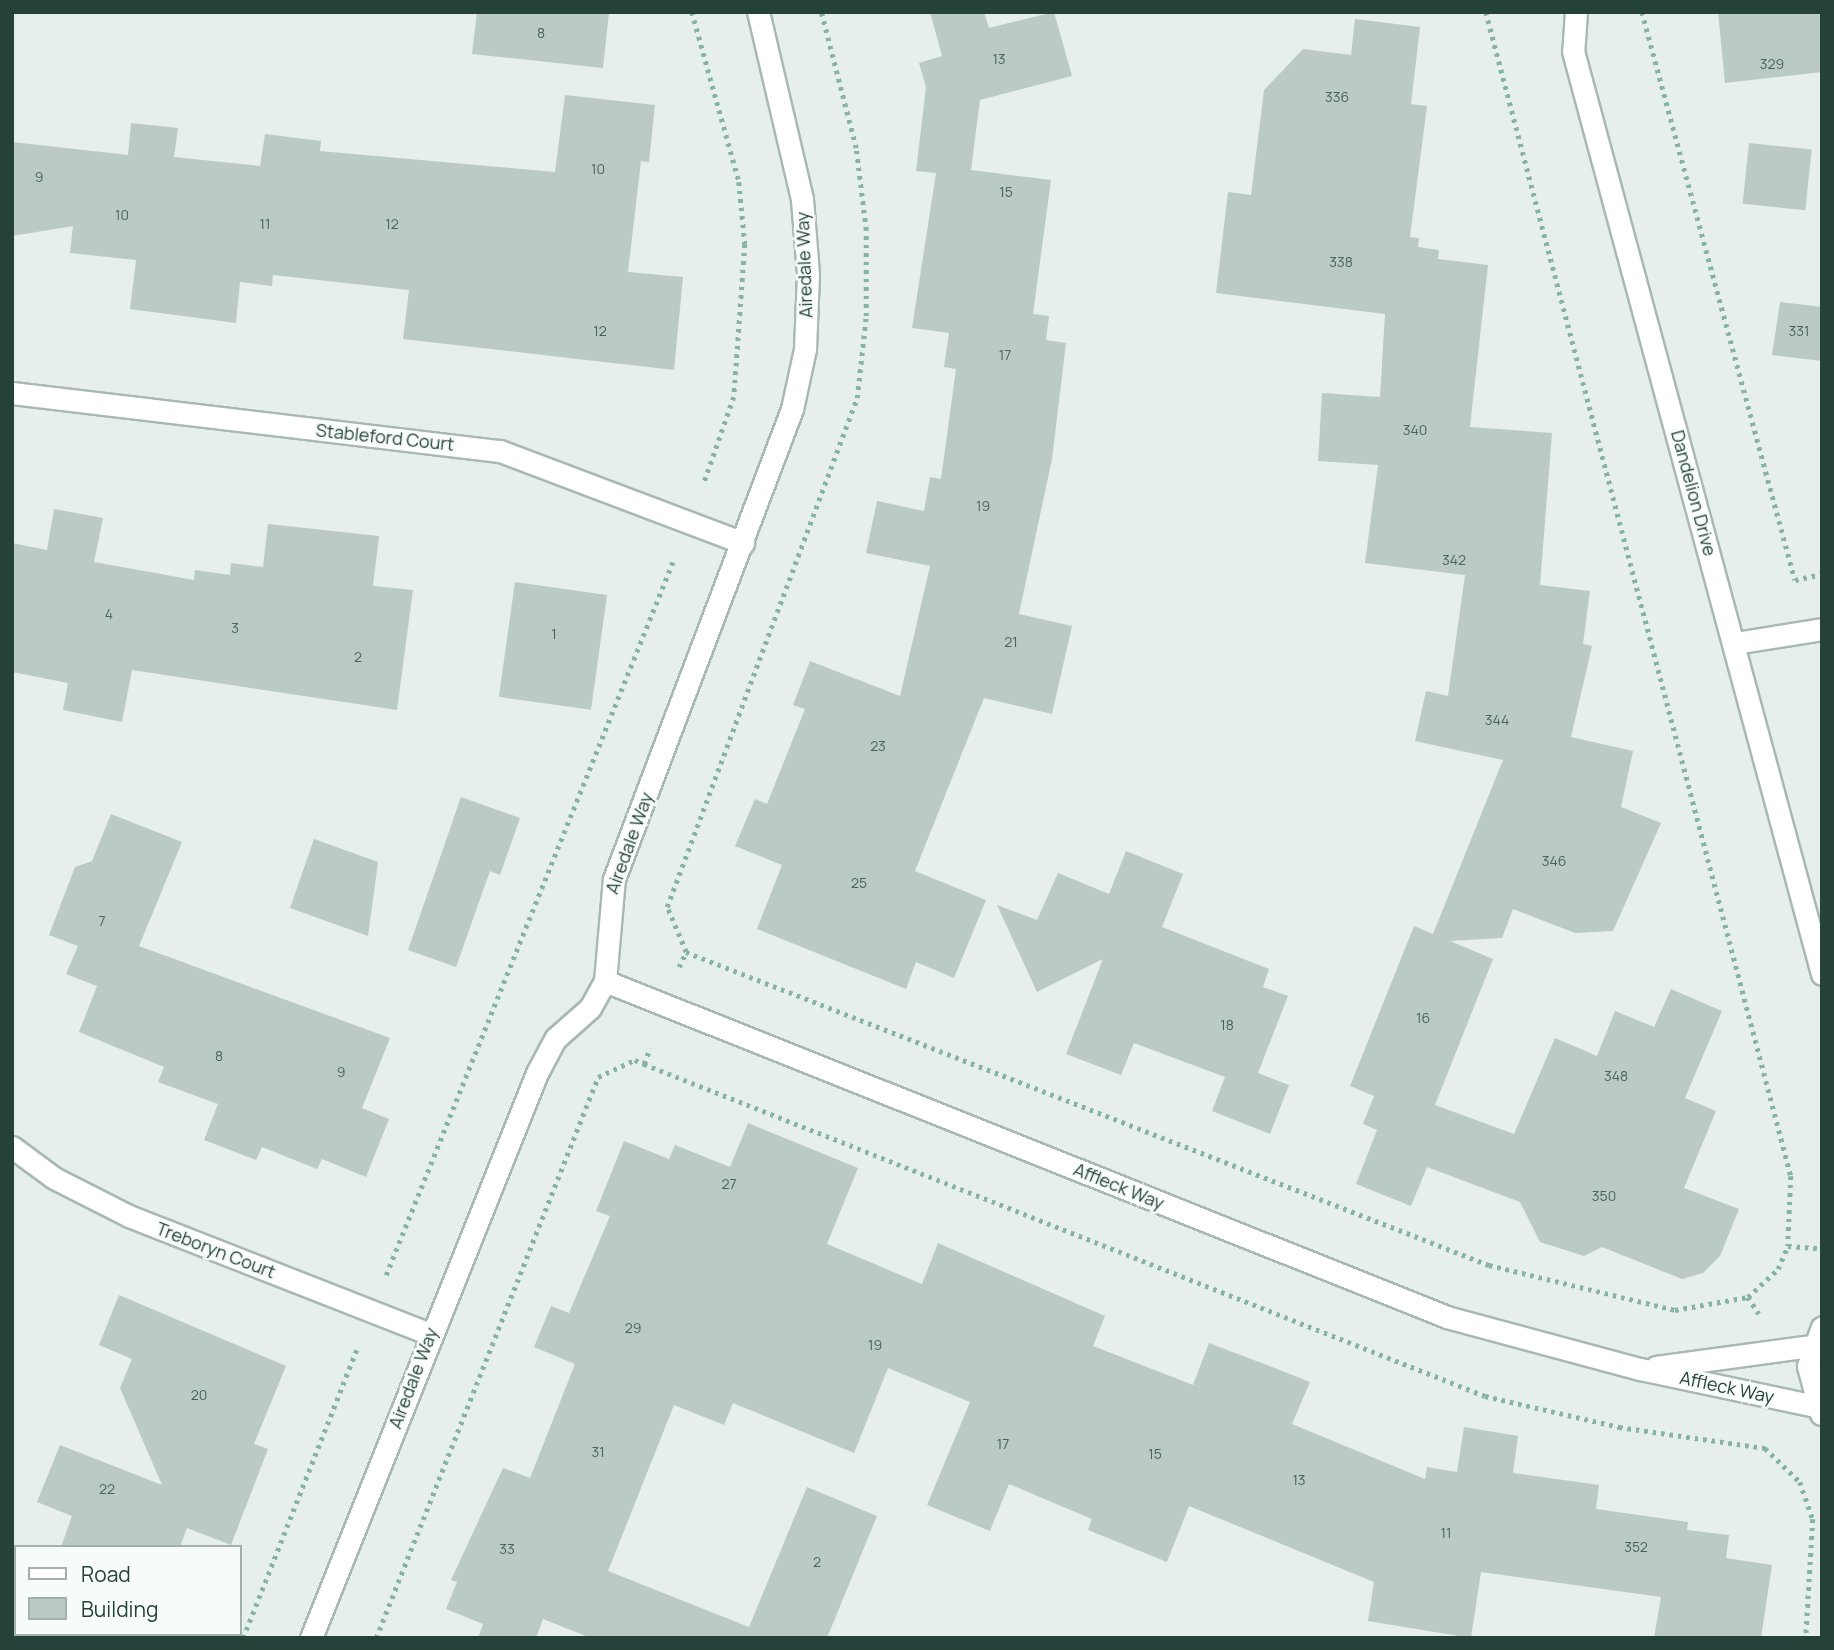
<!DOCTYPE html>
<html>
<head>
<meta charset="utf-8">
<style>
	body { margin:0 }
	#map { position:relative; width:1834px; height:1650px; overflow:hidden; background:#e6efeb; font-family:Manrope,sans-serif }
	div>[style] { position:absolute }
	.building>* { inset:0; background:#bbcac4; transform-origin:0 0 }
	.path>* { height:4.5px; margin-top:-2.25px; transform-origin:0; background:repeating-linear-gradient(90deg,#86b3a5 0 3.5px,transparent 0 8.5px) }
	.roads { filter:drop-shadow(2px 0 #a8b8b2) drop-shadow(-2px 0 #a8b8b2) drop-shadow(0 2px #a8b8b2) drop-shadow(0 -2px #a8b8b2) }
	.street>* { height:21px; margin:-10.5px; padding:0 10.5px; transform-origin:10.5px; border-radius:10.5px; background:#fff }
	span { translate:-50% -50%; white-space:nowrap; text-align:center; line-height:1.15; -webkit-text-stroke:5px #f7fbf9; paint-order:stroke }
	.number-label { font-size:14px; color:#4a645c }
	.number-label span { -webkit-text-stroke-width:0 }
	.street-label { font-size:18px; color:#24423a }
	.frame { position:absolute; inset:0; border:14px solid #24423a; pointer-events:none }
	.legend { position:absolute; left:14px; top:1545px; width:228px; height:91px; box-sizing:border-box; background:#f7fbf9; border:2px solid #a3b1ad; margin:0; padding:9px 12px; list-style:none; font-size:21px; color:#24423a }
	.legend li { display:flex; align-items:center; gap:14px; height:35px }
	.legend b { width:35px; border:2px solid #a3b1ad }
</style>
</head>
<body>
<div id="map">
	<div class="building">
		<div style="clip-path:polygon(477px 12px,609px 12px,603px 68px,472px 54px)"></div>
		<div style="clip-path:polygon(930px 12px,984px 12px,989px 28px,1054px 12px,1072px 76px,980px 100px,971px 170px,1051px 180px,1033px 314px,1049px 316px,1046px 340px,1066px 343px,1052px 459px,1019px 614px,1072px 626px,1052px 714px,984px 698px,915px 871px,986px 900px,954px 978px,916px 962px,906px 989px,757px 929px,782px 865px,735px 846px,755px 799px,767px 804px,805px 709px,793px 705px,810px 661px,900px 696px,930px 566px,866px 553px,877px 501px,924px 511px,930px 477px,941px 479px,956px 369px,944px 367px,949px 333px,912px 328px,936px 173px,916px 171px,926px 87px,919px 63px,942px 56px)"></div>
		<div style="clip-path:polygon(1718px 12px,1822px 12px,1822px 72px,1725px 83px)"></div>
		<div style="clip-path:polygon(1355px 19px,1420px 27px,1411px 104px,1427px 106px,1410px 237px,1419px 238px,1418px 247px,1439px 250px,1438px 259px,1488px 265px,1470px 427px,1552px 433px,1540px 585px,1590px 591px,1583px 644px,1592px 646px,1571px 737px,1633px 751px,1621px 807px,1661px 823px,1613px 931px,1575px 933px,1513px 909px,1502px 938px,1450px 941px,1493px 959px,1435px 1105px,1514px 1134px,1555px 1038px,1597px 1056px,1615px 1011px,1654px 1027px,1671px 989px,1722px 1011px,1685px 1098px,1716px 1111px,1684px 1188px,1739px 1209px,1720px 1256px,1703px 1273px,1682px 1279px,1602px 1247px,1584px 1256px,1540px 1242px,1520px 1202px,1427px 1167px,1411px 1206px,1356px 1184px,1377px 1130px,1363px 1124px,1374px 1096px,1350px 1086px,1414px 926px,1433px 934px,1503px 760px,1415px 741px,1426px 691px,1448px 696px,1465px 575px,1365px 563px,1378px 465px,1318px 461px,1322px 393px,1380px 397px,1385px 314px,1216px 293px,1228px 192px,1251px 195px,1264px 90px,1303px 49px,1351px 55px)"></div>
		<div style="clip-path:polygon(565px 95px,655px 105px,649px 162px,641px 161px,628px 272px,683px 277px,674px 370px,403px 339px,409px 290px,273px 275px,272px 286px,240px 282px,236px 323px,130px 309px,136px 260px,70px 253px,73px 226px,12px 236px,12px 142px,128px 155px,131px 123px,178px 128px,174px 157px,260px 166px,265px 134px,321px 141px,320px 151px,555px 172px)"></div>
		<div style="left:1749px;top:143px;width:63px;height:61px;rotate:6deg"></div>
		<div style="clip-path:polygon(1780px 302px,1822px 307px,1822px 361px,1772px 355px)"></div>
		<div style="clip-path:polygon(54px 509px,103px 518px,94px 562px,194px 580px,195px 570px,230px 575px,231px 563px,263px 567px,268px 524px,379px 536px,373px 586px,413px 590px,397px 710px,132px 670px,122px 722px,63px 710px,68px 683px,12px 672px,12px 543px,47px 550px)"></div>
		<div style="left:515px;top:582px;width:93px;height:116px;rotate:8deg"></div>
		<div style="clip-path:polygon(461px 797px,520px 818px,500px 875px,490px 871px,456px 967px,408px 950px)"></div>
		<div style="clip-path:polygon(111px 814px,182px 842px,139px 946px,390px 1038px,362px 1108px,389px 1119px,366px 1177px,322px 1159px,317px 1169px,262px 1147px,256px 1160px,204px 1140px,218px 1104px,158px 1082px,164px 1067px,79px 1032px,97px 986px,66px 974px,78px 946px,49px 935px,75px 867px,92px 861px)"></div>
		<div style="clip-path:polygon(314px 839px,378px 862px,368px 936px,290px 908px)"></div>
		<div style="clip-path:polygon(1126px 851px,1183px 874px,1162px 927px,1269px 969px,1263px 987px,1288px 996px,1258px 1073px,1289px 1085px,1270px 1134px,1212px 1111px,1225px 1077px,1134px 1043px,1121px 1075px,1066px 1054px,1103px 959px,1037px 992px,997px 905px,1037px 920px,1058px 873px,1109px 894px)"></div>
		<div style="clip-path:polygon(748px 1123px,858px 1168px,827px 1244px,922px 1284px,938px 1243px,1105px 1316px,1093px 1346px,1193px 1385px,1209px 1343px,1259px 1362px,1310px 1382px,1292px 1424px,1425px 1479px,1427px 1467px,1457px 1472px,1464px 1427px,1518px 1436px,1513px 1473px,1599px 1485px,1596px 1509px,1688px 1522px,1687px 1530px,1729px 1535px,1726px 1558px,1772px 1565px,1761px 1638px,1654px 1638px,1661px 1597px,1481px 1572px,1471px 1638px,1368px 1621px,1374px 1582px,1189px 1506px,1167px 1562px,1088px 1530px,1092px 1519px,1009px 1484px,990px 1531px,927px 1505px,970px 1402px,888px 1368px,854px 1453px,733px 1403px,724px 1425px,674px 1405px,608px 1571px,749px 1627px,807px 1487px,877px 1516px,827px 1638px,591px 1638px,543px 1619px,536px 1638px,478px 1638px,483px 1624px,446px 1609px,457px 1582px,451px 1580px,503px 1468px,530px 1478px,575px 1364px,534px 1347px,551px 1306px,569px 1313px,610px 1216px,596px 1211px,624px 1141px,669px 1159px,675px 1145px,730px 1167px)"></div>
		<div style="clip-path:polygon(119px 1295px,286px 1366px,254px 1444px,268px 1449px,231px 1545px,187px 1528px,180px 1547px,61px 1547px,72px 1516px,37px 1502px,60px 1445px,162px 1485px,120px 1388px,132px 1359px,99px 1345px)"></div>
	</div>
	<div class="path">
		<div style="left:692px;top:12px;width:176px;rotate:74.5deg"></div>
		<div style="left:739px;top:182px;width:62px;rotate:84.5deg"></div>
		<div style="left:745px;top:244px;width:153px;rotate:94.1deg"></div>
		<div style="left:734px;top:397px;width:91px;rotate:109.2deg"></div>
		<div style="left:1486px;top:12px;width:1203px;rotate:75.32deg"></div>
		<div style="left:1791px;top:1176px;width:70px;rotate:92.5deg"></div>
		<div style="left:1642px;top:12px;width:588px;rotate:74.92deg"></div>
		<div style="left:1795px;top:580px;width:28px;rotate:-13deg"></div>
		<div style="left:686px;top:952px;width:49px;rotate:-112.9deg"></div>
		<div style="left:667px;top:907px;width:543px;rotate:-69.53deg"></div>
		<div style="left:857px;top:398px;width:82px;rotate:-83.7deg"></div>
		<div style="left:866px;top:316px;width:86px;rotate:-90deg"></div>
		<div style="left:866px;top:230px;width:83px;rotate:-97deg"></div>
		<div style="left:856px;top:148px;width:140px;rotate:-104.4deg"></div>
		<div style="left:679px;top:967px;width:17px;rotate:-65deg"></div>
		<div style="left:686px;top:952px;width:862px;rotate:21.3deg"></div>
		<div style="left:1489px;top:1265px;width:191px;rotate:13.6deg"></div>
		<div style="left:1675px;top:1310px;width:74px;rotate:-10.1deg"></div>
		<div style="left:1748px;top:1297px;width:20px;rotate:57deg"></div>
		<div style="left:644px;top:1064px;width:904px;rotate:21.54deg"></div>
		<div style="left:1485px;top:1396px;width:138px;rotate:13deg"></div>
		<div style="left:1619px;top:1427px;width:148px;rotate:8.2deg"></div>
		<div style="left:1765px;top:1448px;width:49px;rotate:44.2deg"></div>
		<div style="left:1800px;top:1482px;width:39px;rotate:71deg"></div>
		<div style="left:1813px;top:1519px;width:119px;rotate:93.4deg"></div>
		<div style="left:386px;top:1275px;width:772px;rotate:-68.09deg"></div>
		<div style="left:1748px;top:1297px;width:41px;rotate:-43deg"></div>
		<div style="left:1778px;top:1269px;width:25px;rotate:-67deg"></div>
		<div style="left:1788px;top:1246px;width:29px;rotate:4deg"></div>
		<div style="left:243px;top:1638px;width:311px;rotate:-68.5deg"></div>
		<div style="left:376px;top:1638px;width:603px;rotate:-68.41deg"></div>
		<div style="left:598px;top:1077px;width:41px;rotate:-24.7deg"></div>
		<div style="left:635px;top:1060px;width:10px;rotate:24deg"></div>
		<div style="left:644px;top:1064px;width:17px;rotate:-69deg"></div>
	</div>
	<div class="roads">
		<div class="street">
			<div style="left:1576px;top:12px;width:39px;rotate:94deg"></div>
			<div style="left:1573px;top:51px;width:956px;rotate:74.9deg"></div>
			<div style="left:12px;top:393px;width:491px;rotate:6.8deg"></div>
			<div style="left:500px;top:451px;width:260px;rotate:20.7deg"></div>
			<div style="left:1735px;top:643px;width:88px;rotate:-9.1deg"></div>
			<div style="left:605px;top:981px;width:907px;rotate:21.75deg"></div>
			<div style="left:1447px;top:1317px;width:200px;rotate:15.1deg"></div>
			<div style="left:1640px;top:1369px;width:179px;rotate:11.9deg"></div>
			<div style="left:12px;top:1147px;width:52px;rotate:36.4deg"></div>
			<div style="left:54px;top:1178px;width:84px;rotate:26.9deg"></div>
			<div style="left:129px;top:1216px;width:323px;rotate:21.4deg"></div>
			<div style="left:1656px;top:1367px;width:157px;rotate:-7.7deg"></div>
			<div style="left:1821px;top:1414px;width:50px;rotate:-105.2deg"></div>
			<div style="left:1808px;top:1366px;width:41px;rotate:-70.3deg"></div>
			<div style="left:311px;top:1638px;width:609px;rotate:-68.2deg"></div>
			<div style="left:537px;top:1073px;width:40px;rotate:-62deg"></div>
			<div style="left:556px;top:1038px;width:45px;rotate:-41.4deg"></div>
			<div style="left:590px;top:1008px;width:31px;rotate:-61deg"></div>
			<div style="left:605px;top:981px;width:102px;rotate:-85deg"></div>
			<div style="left:614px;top:879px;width:503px;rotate:-69.26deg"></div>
			<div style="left:792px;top:409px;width:61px;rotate:-77.8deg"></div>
			<div style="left:805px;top:349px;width:75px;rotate:-87.7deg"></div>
			<div style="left:808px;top:274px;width:75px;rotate:-94.6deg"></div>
			<div style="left:802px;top:199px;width:192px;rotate:-103.2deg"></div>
		</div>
	</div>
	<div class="number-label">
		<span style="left:541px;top:33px">8</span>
		<span style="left:999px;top:59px">13</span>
		<span style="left:1772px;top:64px">329</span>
		<span style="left:1337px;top:97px">336</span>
		<span style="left:598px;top:169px">10</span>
		<span style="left:39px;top:177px">9</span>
		<span style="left:1006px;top:192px">15</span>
		<span style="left:122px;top:215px">10</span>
		<span style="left:265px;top:224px">11</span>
		<span style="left:392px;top:224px">12</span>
		<span style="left:1341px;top:262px">338</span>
		<span style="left:600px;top:331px">12</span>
		<span style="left:1799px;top:331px">331</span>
		<span style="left:1005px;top:355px">17</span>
		<span style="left:1415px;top:430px">340</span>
		<span style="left:983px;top:506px">19</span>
		<span style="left:1454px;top:560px">342</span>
		<span style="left:109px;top:614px">4</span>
		<span style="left:235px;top:628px">3</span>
		<span style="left:554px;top:634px">1</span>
		<span style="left:1011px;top:642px">21</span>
		<span style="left:358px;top:657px">2</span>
		<span style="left:1497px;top:720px">344</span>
		<span style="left:878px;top:746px">23</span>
		<span style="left:1554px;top:861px">346</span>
		<span style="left:859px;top:883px">25</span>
		<span style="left:102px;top:921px">7</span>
		<span style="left:1423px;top:1018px">16</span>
		<span style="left:1227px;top:1025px">18</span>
		<span style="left:219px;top:1056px">8</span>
		<span style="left:341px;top:1072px">9</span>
		<span style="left:1616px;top:1076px">348</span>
		<span style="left:729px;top:1184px">27</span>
		<span style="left:1604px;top:1196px">350</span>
		<span style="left:633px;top:1328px">29</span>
		<span style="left:875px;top:1345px">19</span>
		<span style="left:199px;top:1395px">20</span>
		<span style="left:1003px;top:1444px">17</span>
		<span style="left:598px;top:1452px">31</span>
		<span style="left:1155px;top:1454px">15</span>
		<span style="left:1299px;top:1480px">13</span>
		<span style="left:107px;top:1489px">22</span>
		<span style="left:1446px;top:1533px">11</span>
		<span style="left:1636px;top:1547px">352</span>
		<span style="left:507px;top:1549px">33</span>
		<span style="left:817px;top:1562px">2</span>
	</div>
	<div class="street-label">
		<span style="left:804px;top:265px;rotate:-92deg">Airedale Way</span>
		<span style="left:385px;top:437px;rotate:6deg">Stableford Court</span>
		<span style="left:1694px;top:493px;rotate:75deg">Dandelion Drive</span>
		<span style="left:629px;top:843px;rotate:-70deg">Airedale Way</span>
		<span style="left:1119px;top:1186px;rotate:22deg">Affleck Way</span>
		<span style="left:216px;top:1250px;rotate:21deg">Treboryn Court</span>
		<span style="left:413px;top:1378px;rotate:-69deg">Airedale Way</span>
		<span style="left:1727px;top:1387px;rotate:12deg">Affleck Way</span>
	</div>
	<div class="frame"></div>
	<ul class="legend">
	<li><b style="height:9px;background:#fff"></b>Road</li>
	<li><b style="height:19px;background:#bbcac4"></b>Building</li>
	</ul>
</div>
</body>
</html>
